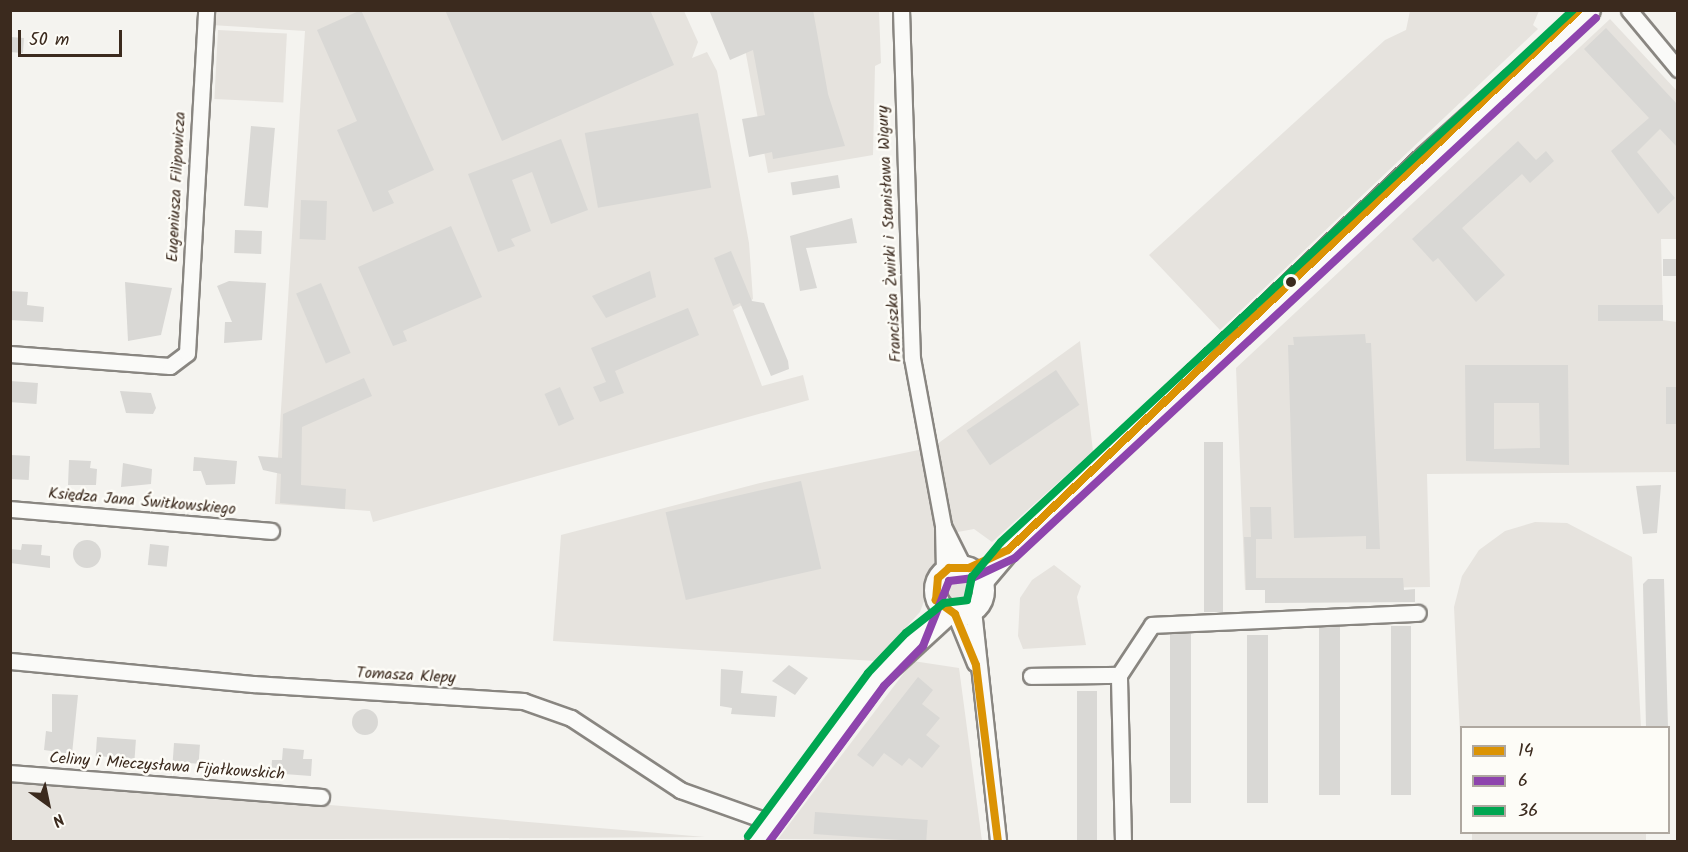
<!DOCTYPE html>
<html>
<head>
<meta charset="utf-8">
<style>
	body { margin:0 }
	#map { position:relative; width:1688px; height:852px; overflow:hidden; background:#f4f3ef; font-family:Kalam,sans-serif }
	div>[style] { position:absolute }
	.built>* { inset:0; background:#e6e3de; transform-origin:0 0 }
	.round { border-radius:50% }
	.building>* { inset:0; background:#d9d8d5; transform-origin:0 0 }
	.roads { filter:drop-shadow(2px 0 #898681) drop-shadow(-2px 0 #898681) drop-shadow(0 2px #898681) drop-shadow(0 -2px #898681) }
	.street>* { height:15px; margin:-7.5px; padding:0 7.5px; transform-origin:7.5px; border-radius:7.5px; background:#fafaf8 }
	.secondary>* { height:21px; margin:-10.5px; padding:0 10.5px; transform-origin:10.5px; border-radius:10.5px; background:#fafaf8 }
	.secondary>.ring { margin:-10.5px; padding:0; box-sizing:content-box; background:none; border:21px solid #fafaf8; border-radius:50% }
	.bus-1>* { height:8px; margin:-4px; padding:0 4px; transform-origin:4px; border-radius:4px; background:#db9304 }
	.bus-2>* { height:8px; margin:-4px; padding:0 4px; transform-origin:4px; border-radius:4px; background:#8e44ad }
	.bus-3>* { height:8px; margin:-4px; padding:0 4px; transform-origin:4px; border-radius:4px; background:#00a651 }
	.dots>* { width:16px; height:16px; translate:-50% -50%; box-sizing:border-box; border:3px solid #fdfcf7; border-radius:50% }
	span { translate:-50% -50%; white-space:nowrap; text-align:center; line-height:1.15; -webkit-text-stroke:5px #fdfcf7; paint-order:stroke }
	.street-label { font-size:16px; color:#3b2a1e }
	.frame { position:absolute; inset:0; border:12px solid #3b2a1e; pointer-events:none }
	.legend { position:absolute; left:1460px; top:726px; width:210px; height:108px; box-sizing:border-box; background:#fdfcf7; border:2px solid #afa8a0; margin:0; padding:8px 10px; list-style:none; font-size:18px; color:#3b2a1e }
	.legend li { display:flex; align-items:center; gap:12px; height:30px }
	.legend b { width:30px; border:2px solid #afa8a0 }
	.north { position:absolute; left:18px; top:774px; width:60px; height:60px; -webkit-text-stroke:4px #fdfcf7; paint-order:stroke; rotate:147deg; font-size:16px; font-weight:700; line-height:24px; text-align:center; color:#3b2a1e }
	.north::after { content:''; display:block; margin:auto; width:21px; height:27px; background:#3b2a1e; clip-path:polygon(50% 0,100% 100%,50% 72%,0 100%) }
	.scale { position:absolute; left:18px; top:30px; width:104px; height:27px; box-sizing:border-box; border:3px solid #3b2a1e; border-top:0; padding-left:8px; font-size:18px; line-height:21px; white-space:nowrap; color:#3b2a1e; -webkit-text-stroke:4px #fdfcf7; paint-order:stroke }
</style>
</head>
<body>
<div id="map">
	<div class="built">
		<div style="clip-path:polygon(212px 10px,684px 11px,698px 42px,692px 58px,707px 52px,717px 71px,749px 243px,753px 299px,733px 310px,762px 386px,803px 375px,809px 400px,373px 522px,370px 511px,275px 504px,305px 31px,211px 25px)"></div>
		<div style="clip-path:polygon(738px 11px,879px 11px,881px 63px,875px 66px,873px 155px,768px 173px)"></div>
		<div style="clip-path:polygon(1410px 11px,1539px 11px,1533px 25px,1538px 29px,1220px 330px,1149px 255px,1385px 40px,1406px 30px)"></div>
		<div style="clip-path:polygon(1610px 19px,1677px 91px,1677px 239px,1661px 239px,1663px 320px,1677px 322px,1677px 472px,1427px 474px,1430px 587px,1245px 590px,1236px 368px)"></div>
		<div style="left:218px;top:30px;width:69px;height:69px;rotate:3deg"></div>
		<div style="clip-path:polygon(1080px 341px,1093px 451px,992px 542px,974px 529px,936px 536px,938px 563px,920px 612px,875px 661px,553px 641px,561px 535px,760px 483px,933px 447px)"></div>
		<div style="clip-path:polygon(1535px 522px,1567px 523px,1632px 557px,1641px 727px,1462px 728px,1461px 756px,1454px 607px,1462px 576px,1479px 550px,1505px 531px)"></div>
		<div style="clip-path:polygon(1054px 565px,1081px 586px,1077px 597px,1086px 645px,1023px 649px,1018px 636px,1020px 598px,1032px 580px)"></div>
		<div class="round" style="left:947px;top:578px;width:24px;height:24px"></div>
		<div style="clip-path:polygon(913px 661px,959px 668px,982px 841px,778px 839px)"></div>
		<div style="clip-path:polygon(10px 782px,330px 805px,705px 837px,11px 841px)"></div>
		<div style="left:1472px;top:833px;width:174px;height:9px"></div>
	</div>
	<div class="building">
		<div style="clip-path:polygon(361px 10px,434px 170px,388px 191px,394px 203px,373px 212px,337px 130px,357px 121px,317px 30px)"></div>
		<div style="clip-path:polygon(445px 10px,650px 10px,674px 65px,502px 141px)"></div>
		<div style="clip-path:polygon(709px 10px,813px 10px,828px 94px,845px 146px,773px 159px,772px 152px,749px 157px,742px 119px,765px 115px,753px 50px,730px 60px)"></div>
		<div style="clip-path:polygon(1606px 28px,1677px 104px,1677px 147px,1660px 129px,1637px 152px,1675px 198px,1658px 214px,1611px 151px,1649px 118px,1584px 49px)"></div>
		<div style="left:10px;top:37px;width:14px;height:15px;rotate:4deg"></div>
		<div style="left:698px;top:113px;width:76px;height:115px;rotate:80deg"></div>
		<div style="left:251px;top:126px;width:24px;height:80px;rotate:5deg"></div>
		<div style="clip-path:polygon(561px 139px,588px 210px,551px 224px,532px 172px,512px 180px,531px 231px,511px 239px,515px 246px,498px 252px,468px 174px)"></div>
		<div style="clip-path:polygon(1518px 141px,1536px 160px,1546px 151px,1554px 161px,1530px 183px,1522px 174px,1462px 228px,1505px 275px,1476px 302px,1438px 258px,1433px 262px,1412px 239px)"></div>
		<div style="left:838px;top:175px;width:13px;height:48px;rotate:81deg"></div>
		<div style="left:301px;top:200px;width:26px;height:39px;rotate:2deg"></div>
		<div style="clip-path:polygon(852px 218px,857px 243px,806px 248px,817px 288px,800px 291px,790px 236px)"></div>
		<div style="clip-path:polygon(451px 226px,482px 297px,403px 331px,407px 341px,393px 346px,358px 267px)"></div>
		<div style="left:235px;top:230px;width:27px;height:23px;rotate:2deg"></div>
		<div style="clip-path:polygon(731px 251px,752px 301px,764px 303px,788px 361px,789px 369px,771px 376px,740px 303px,733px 306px,714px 258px)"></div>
		<div style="left:1663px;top:259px;width:14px;height:17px"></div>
		<div style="clip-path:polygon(650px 271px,656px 297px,606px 318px,592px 296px)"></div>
		<div style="clip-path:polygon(229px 281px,266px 283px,262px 340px,224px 343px,225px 322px,232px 322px,217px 286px)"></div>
		<div style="clip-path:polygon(125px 282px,172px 288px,161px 335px,128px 341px)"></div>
		<div style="left:321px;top:283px;width:76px;height:27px;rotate:67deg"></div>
		<div style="clip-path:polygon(10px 291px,28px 292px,27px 305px,44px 307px,43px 322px,10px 320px)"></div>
		<div style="left:1663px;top:305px;width:16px;height:65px;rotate:90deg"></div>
		<div style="clip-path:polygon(688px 308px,699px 335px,615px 371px,624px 393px,600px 402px,593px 387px,606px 382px,591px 348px)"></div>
		<div style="clip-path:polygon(1365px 334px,1366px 343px,1371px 343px,1380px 549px,1366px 549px,1366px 536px,1294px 538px,1288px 345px,1294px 345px,1293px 337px)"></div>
		<div style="clip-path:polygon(evenodd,1465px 365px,1568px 365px,1569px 465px,1466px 461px,1465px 365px,1494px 403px,1539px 403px,1540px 448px,1494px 449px,1494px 403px)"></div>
		<div style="left:1056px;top:370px;width:42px;height:108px;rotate:56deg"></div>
		<div style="clip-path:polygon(364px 378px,372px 396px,302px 427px,301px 485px,346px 489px,345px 509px,280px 503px,281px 474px,263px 470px,258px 456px,282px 458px,283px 414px)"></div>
		<div style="left:10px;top:381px;width:28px;height:21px;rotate:4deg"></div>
		<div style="left:560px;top:387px;width:35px;height:17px;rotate:66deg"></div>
		<div style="left:1666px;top:387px;width:11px;height:37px"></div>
		<div style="clip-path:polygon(120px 391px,151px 393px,156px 408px,153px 414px,126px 413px)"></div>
		<div style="left:1223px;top:442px;width:170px;height:19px;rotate:90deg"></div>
		<div style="left:11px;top:455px;width:19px;height:24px;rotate:3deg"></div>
		<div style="clip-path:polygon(194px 457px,237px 461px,235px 484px,206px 485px,201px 471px,193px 471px)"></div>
		<div style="clip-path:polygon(69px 460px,91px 461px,90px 468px,97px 469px,96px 485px,68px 485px)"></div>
		<div style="clip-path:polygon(123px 463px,152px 469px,151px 484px,121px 487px)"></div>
		<div style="left:801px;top:481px;width:90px;height:139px;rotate:77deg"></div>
		<div style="clip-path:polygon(1661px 485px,1657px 533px,1643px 534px,1636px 486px)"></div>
		<div style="clip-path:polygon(1250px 507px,1271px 507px,1272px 539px,1256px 539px,1256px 578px,1403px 578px,1404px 590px,1415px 589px,1415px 602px,1265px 603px,1265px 590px,1246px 590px,1244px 537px,1251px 537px)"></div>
		<div class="round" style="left:73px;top:540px;width:28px;height:28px"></div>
		<div style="clip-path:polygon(22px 544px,42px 545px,41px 555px,50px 556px,50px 568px,10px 563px,10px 549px,21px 550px)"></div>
		<div style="left:150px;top:544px;width:19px;height:21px;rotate:6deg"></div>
		<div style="clip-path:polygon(1648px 579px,1664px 579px,1668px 728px,1646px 728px,1643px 584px)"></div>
		<div style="left:1391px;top:626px;width:20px;height:169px"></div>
		<div style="left:1319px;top:627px;width:21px;height:168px"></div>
		<div style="left:1170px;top:634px;width:21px;height:169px"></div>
		<div style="left:1247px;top:635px;width:21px;height:168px"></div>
		<div style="clip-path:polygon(789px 665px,808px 678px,795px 695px,772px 681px)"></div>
		<div style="clip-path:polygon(721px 669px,743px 671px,741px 693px,777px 696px,775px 717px,731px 714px,732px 708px,720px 706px)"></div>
		<div style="clip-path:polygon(918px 677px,933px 690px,922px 704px,940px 718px,926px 735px,940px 746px,922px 768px,909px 758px,902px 766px,884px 753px,873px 767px,857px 755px)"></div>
		<div style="left:1077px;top:691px;width:20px;height:151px"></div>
		<div style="clip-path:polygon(52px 694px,78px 695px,72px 754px,44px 750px,46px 731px,52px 732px)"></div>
		<div class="round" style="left:352px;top:709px;width:26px;height:26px"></div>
		<div style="left:97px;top:737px;width:39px;height:19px;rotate:4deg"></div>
		<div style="left:174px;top:743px;width:26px;height:19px;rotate:4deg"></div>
		<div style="clip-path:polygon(283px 748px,304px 750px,303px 759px,312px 759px,311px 776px,271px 773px,272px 760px,282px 760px)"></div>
		<div style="left:815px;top:812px;width:113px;height:22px;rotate:4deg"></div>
	</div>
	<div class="roads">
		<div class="street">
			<div style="left:901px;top:10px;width:348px;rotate:88.2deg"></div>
			<div style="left:912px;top:358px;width:171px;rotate:79.5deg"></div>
			<div style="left:943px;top:526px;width:45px;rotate:88.7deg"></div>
			<div style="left:1629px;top:10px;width:77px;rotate:50.3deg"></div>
			<div style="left:10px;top:354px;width:160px;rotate:4.3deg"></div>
			<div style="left:170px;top:366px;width:21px;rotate:-37deg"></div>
			<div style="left:187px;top:353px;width:344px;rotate:-86.8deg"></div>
			<div style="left:10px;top:509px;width:262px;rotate:4.8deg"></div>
			<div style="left:943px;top:526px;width:45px;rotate:63.4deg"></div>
			<div style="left:973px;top:610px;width:233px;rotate:83.8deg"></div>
			<div style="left:955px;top:614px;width:53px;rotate:67.8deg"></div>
			<div style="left:10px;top:661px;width:244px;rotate:5.4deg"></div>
			<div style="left:253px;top:684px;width:271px;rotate:3.6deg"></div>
			<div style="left:523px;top:701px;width:51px;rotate:19.5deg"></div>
			<div style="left:571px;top:718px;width:131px;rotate:33.4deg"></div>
			<div style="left:680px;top:790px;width:96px;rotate:19.6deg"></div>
			<div style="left:1031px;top:676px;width:88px;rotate:-0.7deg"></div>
			<div style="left:10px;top:773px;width:312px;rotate:4.4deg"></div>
			<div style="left:1123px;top:842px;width:167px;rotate:-91.4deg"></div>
			<div style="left:1119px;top:675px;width:60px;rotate:-56.6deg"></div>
			<div style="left:1152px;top:625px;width:266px;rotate:-2.6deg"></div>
		</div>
		<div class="secondary">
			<div class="ring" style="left:935px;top:566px;width:27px;height:27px"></div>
			<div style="left:981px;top:582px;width:42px;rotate:-49.8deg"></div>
			<div style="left:1008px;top:550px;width:573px;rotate:-43.3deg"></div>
			<div style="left:1425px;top:157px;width:220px;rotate:-41.9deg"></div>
			<div style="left:756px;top:842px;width:202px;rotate:-53.6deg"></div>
			<div style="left:876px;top:679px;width:99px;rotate:-42.5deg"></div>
		</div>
	</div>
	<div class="bus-1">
		<div style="left:998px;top:842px;width:178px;rotate:-97.1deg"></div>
		<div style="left:976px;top:665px;width:55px;rotate:-112.4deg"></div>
		<div style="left:955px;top:614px;width:24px;rotate:-144deg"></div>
		<div style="left:936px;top:600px;width:22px;rotate:-85deg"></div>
		<div style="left:938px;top:578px;width:15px;rotate:-42deg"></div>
		<div style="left:949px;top:568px;width:20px"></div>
		<div style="left:969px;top:568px;width:43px;rotate:-24.8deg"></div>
		<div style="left:1008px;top:550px;width:786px;rotate:-43.4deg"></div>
	</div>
	<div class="bus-2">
		<div style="left:769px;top:842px;width:194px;rotate:-53.6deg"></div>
		<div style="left:884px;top:686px;width:56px;rotate:-45.7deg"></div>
		<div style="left:923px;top:646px;width:70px;rotate:-68.2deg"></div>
		<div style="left:949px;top:581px;width:23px;rotate:-7deg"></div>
		<div style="left:972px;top:578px;width:47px;rotate:-24.9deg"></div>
		<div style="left:1015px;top:558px;width:793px;rotate:-42.91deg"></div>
	</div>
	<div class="bus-3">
		<div style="left:748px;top:836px;width:202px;rotate:-53.6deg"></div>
		<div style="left:868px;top:673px;width:55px;rotate:-46.5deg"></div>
		<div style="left:906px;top:633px;width:48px;rotate:-38.3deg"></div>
		<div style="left:944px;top:603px;width:23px;rotate:-7deg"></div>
		<div style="left:967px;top:600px;width:24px;rotate:-78deg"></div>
		<div style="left:972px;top:577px;width:45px;rotate:-50.4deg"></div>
		<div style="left:1001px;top:542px;width:781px;rotate:-42.92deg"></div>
	</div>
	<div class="dots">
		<div style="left:1291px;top:282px;background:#3b2a1e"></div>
	</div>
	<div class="street-label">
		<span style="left:177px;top:187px;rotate:-87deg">Eugeniusza Filipowicza</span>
		<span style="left:890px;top:234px;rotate:-93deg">Franciszka Żwirki i Stanisława Wigury</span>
		<span style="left:142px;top:502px;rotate:5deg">Księdza Jana Świtkowskiego</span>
		<span style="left:406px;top:676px;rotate:3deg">Tomasza Klepy</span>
		<span style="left:167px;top:767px;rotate:4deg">Celiny i Mieczysława Fijałkowskich</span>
	</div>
	<div class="frame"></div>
	<ul class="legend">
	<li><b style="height:8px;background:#db9304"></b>14</li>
	<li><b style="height:8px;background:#8e44ad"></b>6</li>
	<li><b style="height:8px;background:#00a651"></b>36</li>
	</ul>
	<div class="north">N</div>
	<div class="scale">50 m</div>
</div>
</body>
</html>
